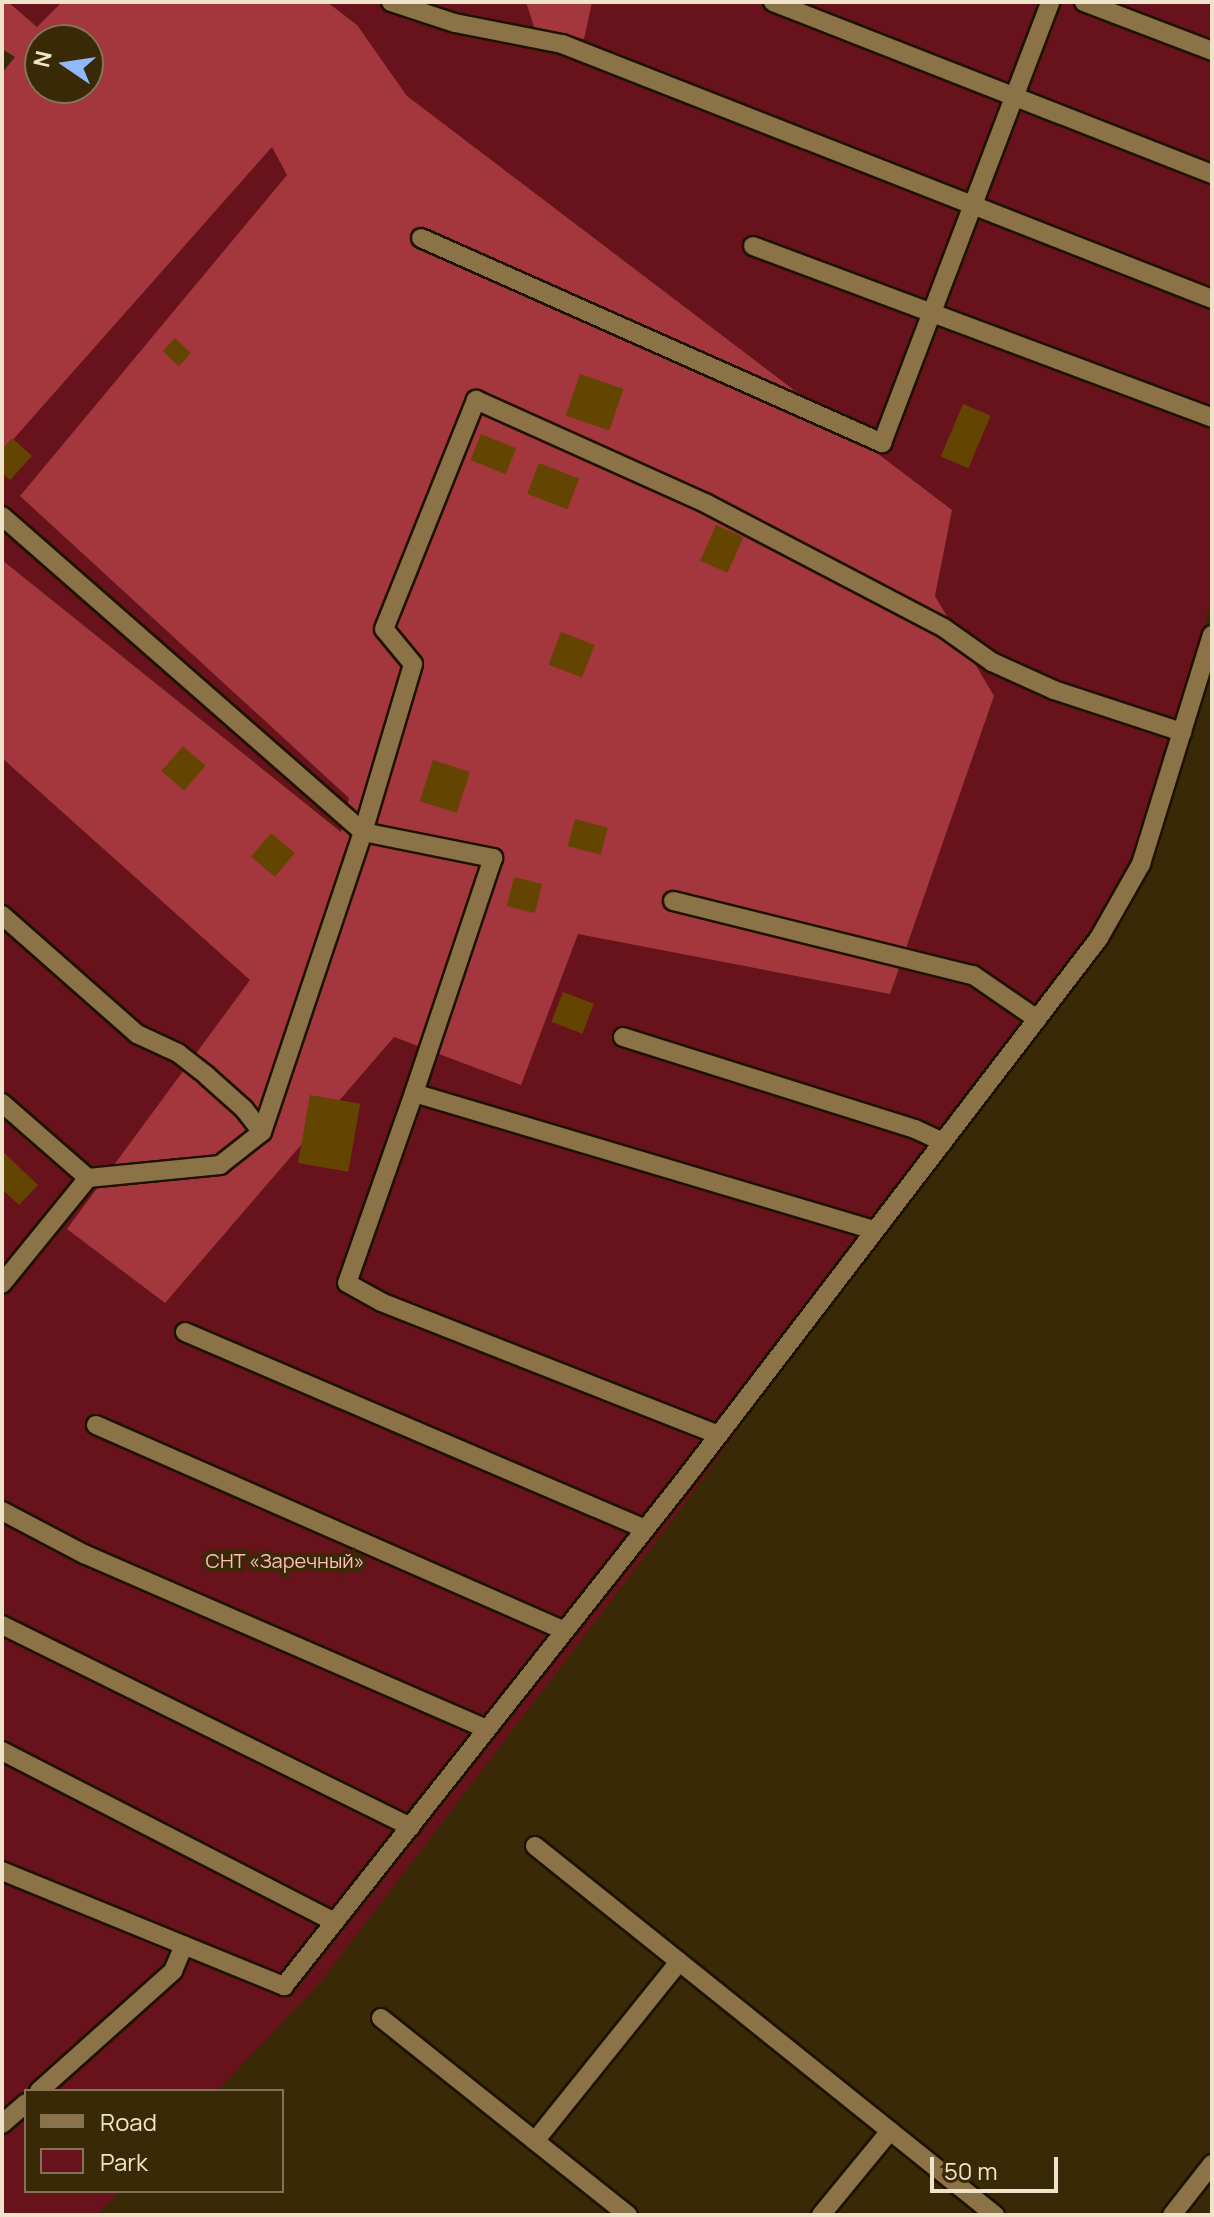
<!DOCTYPE html>
<html>
<head>
<meta charset="utf-8">
<style>
	body { margin:0 }
	#map { position:relative; width:1214px; height:2217px; overflow:hidden; background:#3a2907; font-family:Manrope,sans-serif }
	div>[style] { position:absolute }
	.green>* { inset:0; background:#68131c }
	.forest>* { inset:0; background:#a3373d }
	.building>* { inset:0; background:#634501; transform-origin:0 0 }
	.roads { filter:drop-shadow(2px 0 #1e1200) drop-shadow(-2px 0 #1e1200) drop-shadow(0 2px #1e1200) drop-shadow(0 -2px #1e1200) }
	.minor>* { height:18px; margin:-9px; padding:0 9px; transform-origin:9px; border-radius:9px; background:#8b7247 }
	span { translate:-50% -50%; white-space:nowrap; text-align:center; line-height:1.15; -webkit-text-stroke:8px #3a2907; paint-order:stroke }
	.park-label { font-size:20px; color:#fabfbd }
	.frame { position:absolute; inset:0; border:4px solid #f0e3cc; pointer-events:none }
	.legend { position:absolute; left:24px; top:2089px; width:260px; height:104px; box-sizing:border-box; background:#3a2907; border:2px solid #837356; margin:0; padding:10px 14px; list-style:none; font-size:24px; color:#f0e3cc }
	.legend li { display:flex; align-items:center; gap:16px; height:40px }
	.legend b { width:40px; border:2px solid #837356 }
	.north { position:absolute; left:24px; top:24px; width:80px; height:80px; box-sizing:border-box; background:#3a2907; border:2px solid #837356; border-radius:50%; rotate:283deg; font-size:22px; font-weight:700; line-height:32px; text-align:center; color:#f0e3cc }
	.north::after { content:''; display:block; margin:auto; width:28px; height:36px; background:#90b8fd; clip-path:polygon(50% 0,100% 100%,50% 72%,0 100%) }
	.scale { position:absolute; left:930px; top:2157px; width:128px; height:36px; box-sizing:border-box; border:4px solid #f0e3cc; border-top:0; padding-left:10px; font-size:24px; line-height:28px; white-space:nowrap; color:#f0e3cc; -webkit-text-stroke:6px #3a2907; paint-order:stroke }
</style>
</head>
<body>
<div id="map">
	<div class="green">
		<div style="clip-path:polygon(8px 2px,62px 2px,37px 27px)"></div>
		<div style="clip-path:polygon(327px 2px,526px 2px,534px 27px,583px 38px,592px 2px,1212px 2px,1212px 598px,1125px 895px,680px 1510px,320px 1983px,217px 2091px,26px 2091px,26px 2191px,120px 2191px,97px 2215px,2px 2215px,2px 758px,250px 980px,68px 1229px,165px 1303px,394px 1036px,521px 1085px,578px 934px,890px 994px,994px 696px,935px 596px,952px 510px,407px 96px,357px 25px)"></div>
		<div style="clip-path:polygon(272px 147px,288px 175px,20px 496px,349px 798px,342px 832px,2px 560px,2px 452px)"></div>
	</div>
	<div class="forest">
		<div style="clip-path:polygon(evenodd,2px 2px,8px 2px,37px 27px,62px 2px,327px 2px,357px 25px,407px 96px,952px 510px,935px 596px,994px 696px,890px 994px,578px 934px,521px 1085px,394px 1037px,165px 1303px,67px 1229px,250px 980px,2px 758px,2px 560px,341px 832px,349px 798px,20px 496px,287px 175px,272px 147px,2px 452px,2px 73px,15px 57px,2px 49px,2px 2px,40px 40px,88px 40px,88px 88px,40px 88px,40px 40px)"></div>
		<div style="clip-path:polygon(526px 2px,592px 2px,584px 39px,534px 27px)"></div>
	</div>
	<div class="building">
		<div style="left:175px;top:338px;width:22px;height:18px;rotate:43deg"></div>
		<div style="left:580px;top:374px;width:46px;height:44px;rotate:19deg"></div>
		<div style="left:963px;top:404px;width:30px;height:57px;rotate:23deg"></div>
		<div style="left:481px;top:434px;width:38px;height:28px;rotate:22deg"></div>
		<div style="clip-path:polygon(12px 438px,32px 456px,10px 480px,2px 473px,2px 449px)"></div>
		<div style="left:539px;top:463px;width:43px;height:33px;rotate:21deg"></div>
		<div style="left:716px;top:525px;width:30px;height:39px;rotate:24deg"></div>
		<div style="left:561px;top:632px;width:36px;height:35px;rotate:21deg"></div>
		<div style="left:183px;top:746px;width:30px;height:33px;rotate:41deg"></div>
		<div style="left:433px;top:760px;width:39px;height:43px;rotate:18deg"></div>
		<div style="left:575px;top:819px;width:34px;height:28px;rotate:15deg"></div>
		<div style="left:271px;top:833px;width:31px;height:31px;rotate:40deg"></div>
		<div style="left:514px;top:877px;width:29px;height:30px;rotate:14deg"></div>
		<div style="left:563px;top:992px;width:33px;height:32px;rotate:21deg"></div>
		<div style="left:310px;top:1095px;width:51px;height:69px;rotate:10deg"></div>
		<div style="clip-path:polygon(2px 1151px,38px 1185px,19px 1205px,2px 1189px)"></div>
	</div>
	<div class="roads">
		<div class="minor">
			<div style="left:391px;top:2px;width:67px;rotate:18.2deg"></div>
			<div style="left:455px;top:23px;width:109px;rotate:11.1deg"></div>
			<div style="left:562px;top:44px;width:698px;rotate:21.42deg"></div>
			<div style="left:773px;top:2px;width:471px;rotate:21.4deg"></div>
			<div style="left:1084px;top:2px;width:137px;rotate:20.9deg"></div>
			<div style="left:421px;top:238px;width:505px;rotate:23.97deg"></div>
			<div style="left:882px;top:443px;width:472px;rotate:-69.1deg"></div>
			<div style="left:753px;top:246px;width:490px;rotate:20.5deg"></div>
			<div style="left:2px;top:516px;width:480px;rotate:41.2deg"></div>
			<div style="left:363px;top:832px;width:133px;rotate:11.3deg"></div>
			<div style="left:493px;top:858px;width:248px;rotate:108.6deg"></div>
			<div style="left:414px;top:1093px;width:481px;rotate:16.6deg"></div>
			<div style="left:673px;top:901px;width:309px;rotate:13.9deg"></div>
			<div style="left:973px;top:975px;width:78px;rotate:34.5deg"></div>
			<div style="left:2px;top:915px;width:180px;rotate:41.4deg"></div>
			<div style="left:137px;top:1034px;width:45px;rotate:24.9deg"></div>
			<div style="left:178px;top:1053px;width:37px;rotate:38deg"></div>
			<div style="left:207px;top:1076px;width:50px;rotate:41.7deg"></div>
			<div style="left:244px;top:1109px;width:29px;rotate:52deg"></div>
			<div style="left:262px;top:1132px;width:317px;rotate:-71.4deg"></div>
			<div style="left:363px;top:832px;width:175px;rotate:-73.4deg"></div>
			<div style="left:413px;top:664px;width:45px;rotate:-129.6deg"></div>
			<div style="left:384px;top:629px;width:247px;rotate:-68.1deg"></div>
			<div style="left:476px;top:400px;width:253px;rotate:24.2deg"></div>
			<div style="left:707px;top:504px;width:267px;rotate:27.6deg"></div>
			<div style="left:944px;top:628px;width:59px;rotate:35.3deg"></div>
			<div style="left:992px;top:662px;width:68px;rotate:24.3deg"></div>
			<div style="left:1054px;top:690px;width:135px;rotate:18.2deg"></div>
			<div style="left:623px;top:1037px;width:306px;rotate:17.5deg"></div>
			<div style="left:915px;top:1129px;width:31px;rotate:25deg"></div>
			<div style="left:414px;top:1093px;width:201px;rotate:109.4deg"></div>
			<div style="left:347px;top:1283px;width:39px;rotate:29deg"></div>
			<div style="left:381px;top:1302px;width:362px;rotate:21.5deg"></div>
			<div style="left:2px;top:1103px;width:114px;rotate:41.1deg"></div>
			<div style="left:88px;top:1178px;width:136px;rotate:129.1deg"></div>
			<div style="left:88px;top:1178px;width:133px;rotate:-5.6deg"></div>
			<div style="left:220px;top:1165px;width:53px;rotate:-38.2deg"></div>
			<div style="left:185px;top:1332px;width:500px;rotate:23.18deg"></div>
			<div style="left:96px;top:1425px;width:512px;rotate:23.71deg"></div>
			<div style="left:2px;top:1511px;width:93px;rotate:27.7deg"></div>
			<div style="left:84px;top:1554px;width:439px;rotate:23.5deg"></div>
			<div style="left:2px;top:1625px;width:456px;rotate:26.3deg"></div>
			<div style="left:2px;top:1751px;width:374px;rotate:27.2deg"></div>
			<div style="left:535px;top:1846px;width:590px;rotate:38.74deg"></div>
			<div style="left:2px;top:1871px;width:305px;rotate:22.2deg"></div>
			<div style="left:284px;top:1986px;width:646px;rotate:-51.66deg"></div>
			<div style="left:685px;top:1479px;width:681px;rotate:-52.57deg"></div>
			<div style="left:1099px;top:938px;width:85px;rotate:-60.4deg"></div>
			<div style="left:1141px;top:864px;width:240px;rotate:-72.8deg"></div>
			<div style="left:381px;top:2018px;width:316px;rotate:38.6deg"></div>
			<div style="left:39px;top:2091px;width:180px;rotate:-41.8deg"></div>
			<div style="left:173px;top:1971px;width:28px;rotate:-67deg"></div>
			<div style="left:2px;top:2124px;width:32px;rotate:-41deg"></div>
			<div style="left:535px;top:2141px;width:230px;rotate:-51.2deg"></div>
			<div style="left:821px;top:2215px;width:109px;rotate:-50.6deg"></div>
			<div style="left:1172px;top:2215px;width:65px;rotate:-51.9deg"></div>
		</div>
	</div>
	<div class="park-label">
		<span style="left:285px;top:1560px">СНТ «Заречный»</span>
	</div>
	<div class="frame"></div>
	<ul class="legend">
	<li><b style="height:10px;background:#8b7247"></b>Road</li>
	<li><b style="height:22px;background:#68131c"></b>Park</li>
	</ul>
	<div class="north">N</div>
	<div class="scale">50 m</div>
</div>
</body>
</html>
